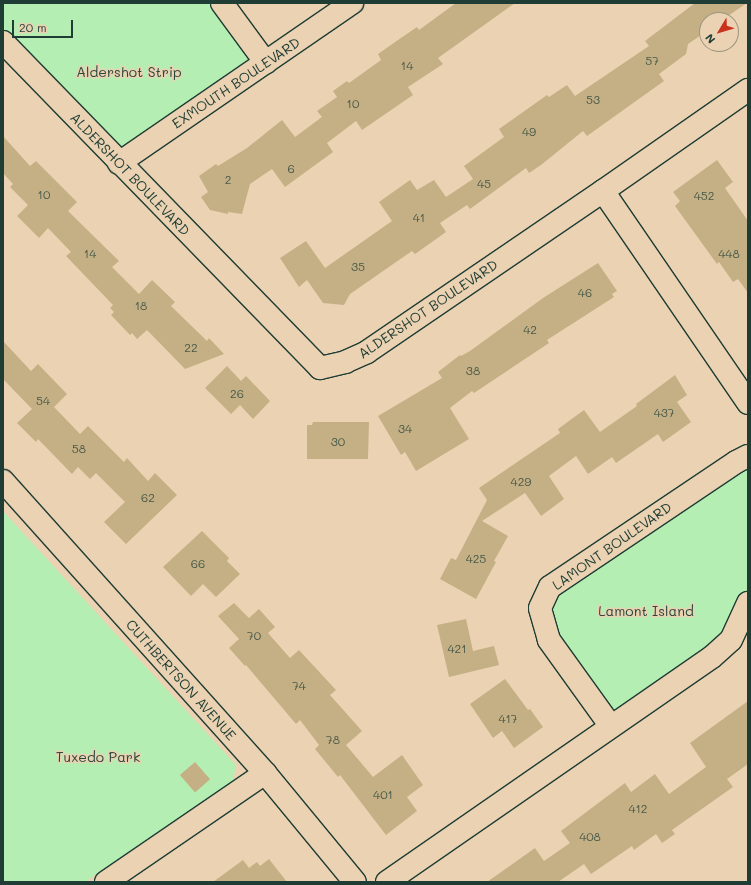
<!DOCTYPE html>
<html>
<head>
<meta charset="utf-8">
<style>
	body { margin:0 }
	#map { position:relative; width:751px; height:885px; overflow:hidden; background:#ebd2b2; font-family:Mali,sans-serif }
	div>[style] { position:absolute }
	.green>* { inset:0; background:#b5eeb2 }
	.building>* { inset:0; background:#c5b085; transform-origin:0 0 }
	.roads { filter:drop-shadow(1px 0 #1f3d34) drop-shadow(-1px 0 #1f3d34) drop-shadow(0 1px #1f3d34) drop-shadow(0 -1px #1f3d34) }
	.minor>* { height:22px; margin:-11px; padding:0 11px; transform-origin:11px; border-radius:11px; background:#ebd2b2 }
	span { translate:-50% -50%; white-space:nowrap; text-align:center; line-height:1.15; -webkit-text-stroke:3px #ebd2b2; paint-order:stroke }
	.number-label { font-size:12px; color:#485a48 }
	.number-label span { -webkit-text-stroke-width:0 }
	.park-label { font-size:14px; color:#26463a }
	.street-label { font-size:14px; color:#1f3d34 }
	.frame { position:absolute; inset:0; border:4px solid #1f3d34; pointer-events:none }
	.north { position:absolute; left:699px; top:12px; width:40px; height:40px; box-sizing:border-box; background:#ebd2b2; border:1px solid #999680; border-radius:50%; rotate:232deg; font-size:11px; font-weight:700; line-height:16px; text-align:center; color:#1f3d34 }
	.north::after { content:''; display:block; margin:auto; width:14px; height:18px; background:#c8321e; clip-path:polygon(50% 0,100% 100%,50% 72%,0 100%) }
	.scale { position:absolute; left:12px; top:20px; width:61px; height:18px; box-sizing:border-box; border:2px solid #1f3d34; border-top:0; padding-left:5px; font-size:12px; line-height:14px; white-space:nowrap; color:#1f3d34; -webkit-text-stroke:3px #ebd2b2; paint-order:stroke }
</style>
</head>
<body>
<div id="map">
	<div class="green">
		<div style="clip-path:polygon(3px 3px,222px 3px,266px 63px,119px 163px,3px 42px)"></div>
		<div style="clip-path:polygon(748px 456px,748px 603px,731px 640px,610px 725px,549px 640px,550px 587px)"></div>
		<div style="clip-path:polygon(3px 511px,236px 765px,233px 781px,85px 882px,3px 882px)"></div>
	</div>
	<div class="building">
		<div style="clip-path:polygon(456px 3px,515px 3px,438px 58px,443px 64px,408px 87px,413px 95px,362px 130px,356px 121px,327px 143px,333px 152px,285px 187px,272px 169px,250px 184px,242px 214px,228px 212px,228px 214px,210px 210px,201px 197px,208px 192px,199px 176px,216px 164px,218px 166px,247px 148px,282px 120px,295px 137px,322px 117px,317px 111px,337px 97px,333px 91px,347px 81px,349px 83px,381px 60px,378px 54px,398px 40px,417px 27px,419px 30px)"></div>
		<div style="clip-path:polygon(695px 3px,747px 3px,722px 20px,707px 20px,707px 31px,688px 44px,686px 54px,659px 74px,664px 81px,587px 136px,583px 131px,541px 165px,529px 173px,526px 168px,470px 209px,467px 205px,440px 223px,446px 232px,415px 254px,412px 251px,350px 294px,344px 305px,323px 303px,307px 280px,299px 287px,280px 258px,306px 241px,325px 268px,392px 221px,379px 202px,410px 180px,417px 190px,434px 180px,446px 197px,473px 179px,464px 166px,504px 137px,499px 129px,547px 95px,549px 97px,567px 85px,575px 96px,649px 46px,645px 41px)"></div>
		<div style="clip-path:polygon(3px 136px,30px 166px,36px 161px,77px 202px,68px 211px,119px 261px,112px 267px,139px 294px,152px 280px,175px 302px,171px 306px,207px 341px,209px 338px,224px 354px,185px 369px,147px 330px,137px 339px,132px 333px,130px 335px,111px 315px,114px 312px,110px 308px,113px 305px,66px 256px,71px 252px,48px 228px,39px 238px,17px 216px,28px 205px,10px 187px,13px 184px,3px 173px)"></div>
		<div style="clip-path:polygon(717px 160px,733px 182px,725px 188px,748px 221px,748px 293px,738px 279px,733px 282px,719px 262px,717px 264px,675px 206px,680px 201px,673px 192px)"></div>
		<div style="clip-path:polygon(598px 263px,617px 291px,612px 294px,614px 297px,547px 340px,549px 343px,474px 393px,472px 391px,450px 408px,469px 439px,416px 471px,405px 452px,401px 455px,378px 416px,442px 378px,438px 372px,460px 355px,461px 356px,470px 351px,543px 298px)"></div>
		<div style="clip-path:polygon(3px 341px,31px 371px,38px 364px,67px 394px,54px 407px,80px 434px,88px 426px,124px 462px,127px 458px,148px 481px,155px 473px,177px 495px,126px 544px,104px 522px,125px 502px,96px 473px,90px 479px,78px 467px,72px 474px,38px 439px,36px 442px,17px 423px,32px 409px,3px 379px)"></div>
		<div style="clip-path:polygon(227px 366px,241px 381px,246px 376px,270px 401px,253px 419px,240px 405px,231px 414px,205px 388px)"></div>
		<div style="clip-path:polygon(675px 375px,687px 395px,677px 402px,691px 422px,663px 442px,658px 434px,616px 463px,612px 457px,588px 474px,576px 456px,549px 476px,564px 499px,541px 516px,525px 493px,482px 521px,508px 536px,494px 561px,496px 562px,476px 599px,440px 579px,451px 558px,456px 560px,487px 500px,479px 488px,560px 433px,558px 429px,584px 410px,600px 432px,637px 406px,636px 404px)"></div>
		<div style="clip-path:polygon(313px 422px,369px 422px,368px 459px,307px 459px,307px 425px,312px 425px)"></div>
		<div style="clip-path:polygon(202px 531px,229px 558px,227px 561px,240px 574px,216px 597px,203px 584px,191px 596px,163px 567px)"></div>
		<div style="clip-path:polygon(234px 603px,249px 618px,259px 609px,275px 627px,268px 633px,290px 658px,299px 650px,336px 690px,330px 695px,362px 731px,346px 745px,373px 777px,402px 755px,423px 785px,407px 797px,417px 811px,386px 835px,340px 775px,338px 777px,315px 749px,319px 745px,300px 720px,296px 724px,246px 665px,245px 666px,229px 648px,239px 639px,218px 616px)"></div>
		<div style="clip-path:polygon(466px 619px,473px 651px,494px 646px,499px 665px,449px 677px,437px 625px)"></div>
		<div style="clip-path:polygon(505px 679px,528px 710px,530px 709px,543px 727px,514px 748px,502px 731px,493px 738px,470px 704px)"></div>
		<div style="clip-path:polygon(748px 701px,748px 764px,727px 779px,733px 787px,672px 830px,675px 834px,662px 843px,656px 834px,634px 850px,632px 846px,591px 874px,584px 864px,558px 882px,487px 882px,535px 848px,544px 861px,570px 843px,561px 831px,625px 783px,631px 792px,655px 774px,669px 794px,706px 767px,690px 743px)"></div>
		<div style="left:195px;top:762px;width:23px;height:20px;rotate:49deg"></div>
		<div style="clip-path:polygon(269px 859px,287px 882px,213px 882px,243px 860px,249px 868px,257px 862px,260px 866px)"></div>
	</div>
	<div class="roads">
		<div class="minor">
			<div style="left:222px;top:3px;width:74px;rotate:53.7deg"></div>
			<div style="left:3px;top:42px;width:455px;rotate:45.8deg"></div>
			<div style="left:320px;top:368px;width:26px;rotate:-13deg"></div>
			<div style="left:345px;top:362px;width:24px;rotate:-24deg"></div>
			<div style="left:367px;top:352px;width:286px;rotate:-34.3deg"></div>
			<div style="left:603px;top:191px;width:177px;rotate:-34.9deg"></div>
			<div style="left:119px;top:163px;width:283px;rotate:-34.5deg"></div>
			<div style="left:603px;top:191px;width:257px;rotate:55.6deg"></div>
			<div style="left:3px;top:481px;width:392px;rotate:48.1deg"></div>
			<div style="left:265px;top:773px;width:141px;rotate:50.5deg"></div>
			<div style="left:610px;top:725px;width:105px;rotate:-125.7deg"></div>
			<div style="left:549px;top:640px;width:33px;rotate:-106deg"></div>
			<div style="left:540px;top:608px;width:23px;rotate:-65deg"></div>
			<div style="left:550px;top:587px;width:224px;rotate:-33.9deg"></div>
			<div style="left:736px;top:462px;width:13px;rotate:-27deg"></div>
			<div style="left:106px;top:882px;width:193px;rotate:-34.4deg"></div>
			<div style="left:387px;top:882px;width:395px;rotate:-34.7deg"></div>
			<div style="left:712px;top:657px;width:25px;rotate:-42deg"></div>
			<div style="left:731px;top:640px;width:41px;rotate:-65.3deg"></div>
		</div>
	</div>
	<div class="number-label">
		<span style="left:652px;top:61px">57</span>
		<span style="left:407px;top:66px">14</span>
		<span style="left:593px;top:100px">53</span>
		<span style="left:353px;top:104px">10</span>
		<span style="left:529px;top:132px">49</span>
		<span style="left:291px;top:169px">6</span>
		<span style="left:228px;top:180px">2</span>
		<span style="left:484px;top:184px">45</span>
		<span style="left:44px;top:195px">10</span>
		<span style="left:704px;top:196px">452</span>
		<span style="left:419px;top:218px">41</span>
		<span style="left:90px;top:254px">14</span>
		<span style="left:729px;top:254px">448</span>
		<span style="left:358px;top:267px">35</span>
		<span style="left:585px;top:293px">46</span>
		<span style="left:141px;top:306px">18</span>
		<span style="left:530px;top:330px">42</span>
		<span style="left:191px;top:348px">22</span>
		<span style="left:473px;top:371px">38</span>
		<span style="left:237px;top:394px">26</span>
		<span style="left:43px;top:401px">54</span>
		<span style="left:664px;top:413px">437</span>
		<span style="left:405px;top:429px">34</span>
		<span style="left:338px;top:442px">30</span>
		<span style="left:79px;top:449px">58</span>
		<span style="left:521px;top:482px">429</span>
		<span style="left:148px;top:498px">62</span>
		<span style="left:476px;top:559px">425</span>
		<span style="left:198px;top:564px">66</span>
		<span style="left:254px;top:636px">70</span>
		<span style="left:457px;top:649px">421</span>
		<span style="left:299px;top:686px">74</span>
		<span style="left:508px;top:719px">417</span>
		<span style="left:333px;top:740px">78</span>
		<span style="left:383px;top:795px">401</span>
		<span style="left:638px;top:809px">412</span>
		<span style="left:590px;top:837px">408</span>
	</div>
	<div class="park-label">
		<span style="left:129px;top:72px">Aldershot Strip</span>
		<span style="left:646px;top:611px">Lamont Island</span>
		<span style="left:98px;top:757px">Tuxedo Park</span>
	</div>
	<div class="street-label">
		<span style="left:236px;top:83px;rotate:-34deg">EXMOUTH BOULEVARD</span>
		<span style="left:130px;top:174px;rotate:46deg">ALDERSHOT BOULEVARD</span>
		<span style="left:428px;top:309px;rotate:-34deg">ALDERSHOT BOULEVARD</span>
		<span style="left:612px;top:546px;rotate:-35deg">LAMONT BOULEVARD</span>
		<span style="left:181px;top:680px;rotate:48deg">CUTHBERTSON AVENUE</span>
	</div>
	<div class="frame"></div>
	<div class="north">N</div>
	<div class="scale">20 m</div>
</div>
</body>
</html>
